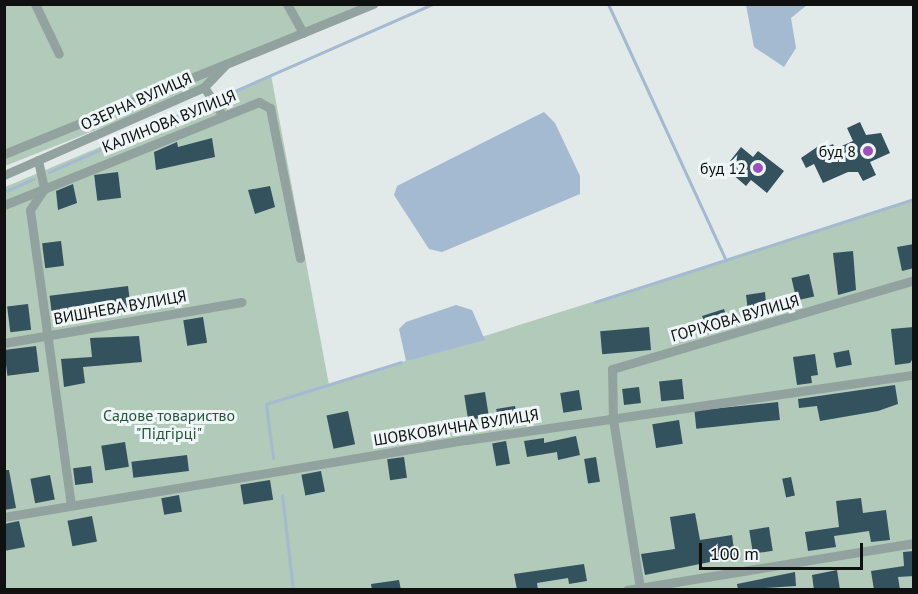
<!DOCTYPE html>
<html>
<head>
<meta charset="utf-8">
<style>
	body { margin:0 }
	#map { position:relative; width:918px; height:594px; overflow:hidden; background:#e2e9e9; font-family:"PT Sans",sans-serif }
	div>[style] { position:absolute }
	.green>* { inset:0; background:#b1cab9 }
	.water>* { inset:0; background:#a3bad1 }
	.stream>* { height:3px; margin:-1.5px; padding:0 1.5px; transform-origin:1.5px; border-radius:1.5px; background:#a3bad1 }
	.building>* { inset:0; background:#34525e; transform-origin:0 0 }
	.street>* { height:9px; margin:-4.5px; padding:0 4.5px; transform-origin:4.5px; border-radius:4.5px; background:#92a29e }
	.dots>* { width:16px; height:16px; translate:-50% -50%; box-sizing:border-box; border:3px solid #eff6f7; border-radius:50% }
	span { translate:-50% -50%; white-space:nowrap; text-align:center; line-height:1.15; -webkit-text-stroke:6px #eff6f7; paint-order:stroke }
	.street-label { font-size:16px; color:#0f1111 }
	.poi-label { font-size:16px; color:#0f1111 }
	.right { translate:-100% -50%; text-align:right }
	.park-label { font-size:16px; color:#27573b }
	.frame { position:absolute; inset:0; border:6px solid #0f1111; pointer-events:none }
	.scale { position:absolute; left:699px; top:543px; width:164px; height:27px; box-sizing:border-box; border:3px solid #0f1111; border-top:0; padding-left:8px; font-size:18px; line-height:21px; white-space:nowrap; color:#0f1111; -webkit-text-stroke:4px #eff6f7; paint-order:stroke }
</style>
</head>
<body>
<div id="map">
	<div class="green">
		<div style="clip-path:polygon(5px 5px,373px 5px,226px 64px,204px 87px,5px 166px)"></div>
		<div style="clip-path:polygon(271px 75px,329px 385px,913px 201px,913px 589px,5px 590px,5px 187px)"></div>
	</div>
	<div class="water">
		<div style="clip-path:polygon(746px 5px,807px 5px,791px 18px,796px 48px,784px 67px,754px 47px)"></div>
		<div style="clip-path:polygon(544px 112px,555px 123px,580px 176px,580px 194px,442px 252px,429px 249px,394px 195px,397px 186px)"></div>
		<div style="clip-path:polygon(456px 305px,472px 310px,485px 340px,406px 361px,399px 329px,406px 322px)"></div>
	</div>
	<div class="stream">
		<div style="left:608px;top:4px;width:282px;rotate:65.3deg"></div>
		<div style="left:221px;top:97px;width:232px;rotate:-23.7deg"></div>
		<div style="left:49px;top:172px;width:169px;rotate:-23.7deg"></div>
		<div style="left:4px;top:192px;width:32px;rotate:-24deg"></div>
		<div style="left:595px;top:302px;width:335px;rotate:-17.9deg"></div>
		<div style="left:273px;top:458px;width:54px;rotate:-97.4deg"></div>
		<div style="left:266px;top:404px;width:141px;rotate:-17.3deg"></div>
		<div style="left:282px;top:495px;width:96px;rotate:83.4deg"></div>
	</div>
	<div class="building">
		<div style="clip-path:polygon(860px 122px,866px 135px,881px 133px,890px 153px,870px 162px,876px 175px,863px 181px,858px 172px,848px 172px,823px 183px,814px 164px,806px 168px,801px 158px,820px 145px,822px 149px,833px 144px,835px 149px,853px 141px,847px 128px)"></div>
		<div style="clip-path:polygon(212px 138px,215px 157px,156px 170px,154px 152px,177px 142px,178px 147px)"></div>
		<div style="clip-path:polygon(741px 147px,753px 157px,758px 151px,784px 171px,767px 193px,751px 180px,746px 186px,731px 173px,737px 166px,730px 161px)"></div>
		<div style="left:118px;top:172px;width:26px;height:24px;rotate:83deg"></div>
		<div style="clip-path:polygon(73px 184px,77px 203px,58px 210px,56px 191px)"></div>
		<div style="clip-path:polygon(270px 186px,275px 207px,255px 214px,248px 190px)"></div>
		<div style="left:61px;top:241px;width:25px;height:19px;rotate:83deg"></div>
		<div style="clip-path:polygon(914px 244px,914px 268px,902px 271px,897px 247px)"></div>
		<div style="clip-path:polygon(853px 251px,856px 290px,838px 295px,833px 253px)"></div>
		<div style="left:809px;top:274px;width:23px;height:18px;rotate:77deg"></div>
		<div style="left:128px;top:286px;width:26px;height:79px;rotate:83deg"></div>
		<div style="clip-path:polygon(765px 292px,767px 315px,749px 319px,746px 295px)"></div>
		<div style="left:28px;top:304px;width:26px;height:21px;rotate:83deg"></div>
		<div style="left:724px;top:309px;width:19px;height:23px;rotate:72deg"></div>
		<div style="left:203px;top:317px;width:26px;height:20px;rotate:81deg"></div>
		<div style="left:649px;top:327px;width:23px;height:49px;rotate:85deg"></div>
		<div style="clip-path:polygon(914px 327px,914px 357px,910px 363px,895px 365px,891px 329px)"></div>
		<div style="clip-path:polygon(139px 336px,142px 362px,83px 367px,85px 383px,64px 387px,61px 359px,92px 357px,90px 338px)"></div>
		<div style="left:36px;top:346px;width:26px;height:32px;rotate:83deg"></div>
		<div style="left:849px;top:350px;width:15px;height:16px;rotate:79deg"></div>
		<div style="clip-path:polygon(815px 354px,818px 375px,811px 376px,812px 383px,797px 385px,793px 357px)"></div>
		<div style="left:682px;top:379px;width:20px;height:23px;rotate:84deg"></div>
		<div style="clip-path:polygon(895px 385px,898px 404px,878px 411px,820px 421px,817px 406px,799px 408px,798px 399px)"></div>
		<div style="left:639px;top:387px;width:16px;height:17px;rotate:83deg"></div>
		<div style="left:579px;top:390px;width:20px;height:19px;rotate:81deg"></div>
		<div style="left:485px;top:392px;width:25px;height:21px;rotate:81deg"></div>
		<div style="left:778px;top:402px;width:18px;height:84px;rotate:84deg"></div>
		<div style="left:515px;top:406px;width:20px;height:19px;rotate:81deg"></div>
		<div style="left:348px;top:411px;width:34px;height:22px;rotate:78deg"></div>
		<div style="left:679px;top:420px;width:24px;height:27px;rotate:81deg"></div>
		<div style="clip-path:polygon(576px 436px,580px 455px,558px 460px,557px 452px,527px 457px,524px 441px,544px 438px,544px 443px)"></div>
		<div style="left:506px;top:441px;width:23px;height:14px;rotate:80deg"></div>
		<div style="left:125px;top:442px;width:25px;height:24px;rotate:81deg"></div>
		<div style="left:187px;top:455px;width:16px;height:56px;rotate:83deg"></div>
		<div style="left:404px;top:457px;width:21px;height:17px;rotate:82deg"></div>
		<div style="left:596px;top:457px;width:25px;height:12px;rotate:81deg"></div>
		<div style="left:91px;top:466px;width:17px;height:18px;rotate:83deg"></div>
		<div style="clip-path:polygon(4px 470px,9px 470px,16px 508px,4px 510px)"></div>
		<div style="left:321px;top:471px;width:21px;height:20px;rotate:79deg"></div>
		<div style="left:50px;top:475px;width:25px;height:20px;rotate:79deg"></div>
		<div style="left:791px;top:477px;width:19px;height:9px;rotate:78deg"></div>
		<div style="left:270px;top:480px;width:20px;height:30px;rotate:81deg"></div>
		<div style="left:179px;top:495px;width:17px;height:18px;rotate:80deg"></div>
		<div style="clip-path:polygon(861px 498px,863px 513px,886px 510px,890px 540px,871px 542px,869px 531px,834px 536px,836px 547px,808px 551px,805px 532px,839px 527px,836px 501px)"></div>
		<div style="clip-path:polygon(695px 513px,700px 540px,732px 535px,735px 557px,645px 575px,641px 554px,675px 549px,670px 517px)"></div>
		<div style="left:92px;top:516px;width:26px;height:25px;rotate:79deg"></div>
		<div style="clip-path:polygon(19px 521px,25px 547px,4px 551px,4px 524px)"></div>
		<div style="left:769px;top:527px;width:24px;height:20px;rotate:81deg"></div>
		<div style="clip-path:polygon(914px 551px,914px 576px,898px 577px,900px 590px,874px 590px,871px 571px,904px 566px,903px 552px)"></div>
		<div style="clip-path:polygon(584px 564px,587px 581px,569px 584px,568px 578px,537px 583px,538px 590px,517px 590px,514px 574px)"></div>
		<div style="clip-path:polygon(837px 570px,840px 590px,814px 590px,812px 575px)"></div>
		<div style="clip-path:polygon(795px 572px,796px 586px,738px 590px,737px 584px)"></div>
		<div style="clip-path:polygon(399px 580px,401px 590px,372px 590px,371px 584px)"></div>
	</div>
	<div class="street">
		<div style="left:35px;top:4px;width:55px;rotate:64.4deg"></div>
		<div style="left:287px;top:4px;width:33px;rotate:61deg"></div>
		<div style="left:204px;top:87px;width:33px;rotate:57deg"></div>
		<div style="left:4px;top:154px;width:240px;rotate:-22.1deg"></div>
		<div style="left:38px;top:160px;width:30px;rotate:78deg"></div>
		<div style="left:44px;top:189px;width:25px;rotate:124deg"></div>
		<div style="left:30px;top:210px;width:297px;rotate:82.1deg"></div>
		<div style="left:4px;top:175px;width:219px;rotate:-23.7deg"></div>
		<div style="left:204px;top:87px;width:32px;rotate:-46deg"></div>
		<div style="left:226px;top:64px;width:159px;rotate:-22.2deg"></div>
		<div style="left:4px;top:205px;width:275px;rotate:-22deg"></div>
		<div style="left:259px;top:102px;width:13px;rotate:29deg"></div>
		<div style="left:270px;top:108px;width:153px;rotate:78.7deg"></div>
		<div style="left:4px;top:343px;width:241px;rotate:-9.8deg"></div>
		<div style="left:4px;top:517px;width:468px;rotate:-9.5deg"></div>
		<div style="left:466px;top:440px;width:453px;rotate:-8.3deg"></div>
		<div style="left:640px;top:588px;width:171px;rotate:-99.1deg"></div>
		<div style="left:613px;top:419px;width:50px;rotate:-91.1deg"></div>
		<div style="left:612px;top:369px;width:315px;rotate:-16.4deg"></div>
		<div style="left:627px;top:590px;width:291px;rotate:-9.3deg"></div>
	</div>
	<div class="dots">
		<div style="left:868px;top:151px;background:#9f50c0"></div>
		<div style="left:758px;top:168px;background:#9f50c0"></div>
	</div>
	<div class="street-label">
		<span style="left:136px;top:101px;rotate:-24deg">ОЗЕРНА ВУЛИЦЯ</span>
		<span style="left:169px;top:121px;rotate:-22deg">КАЛИНОВА ВУЛИЦЯ</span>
		<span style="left:120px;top:307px;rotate:-10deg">ВИШНЕВА ВУЛИЦЯ</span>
		<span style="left:735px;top:318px;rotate:-16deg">ГОРІХОВА ВУЛИЦЯ</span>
		<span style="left:456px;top:427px;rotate:-9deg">ШОВКОВИЧНА ВУЛИЦЯ</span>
	</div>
	<div class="poi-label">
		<span class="right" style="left:856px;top:151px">буд 8</span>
		<span class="right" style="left:746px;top:168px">буд 12</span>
	</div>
	<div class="park-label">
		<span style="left:169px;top:424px">Садове товариство<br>"Підгірці"</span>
	</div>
	<div class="frame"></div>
	<div class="scale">100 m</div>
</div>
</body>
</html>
